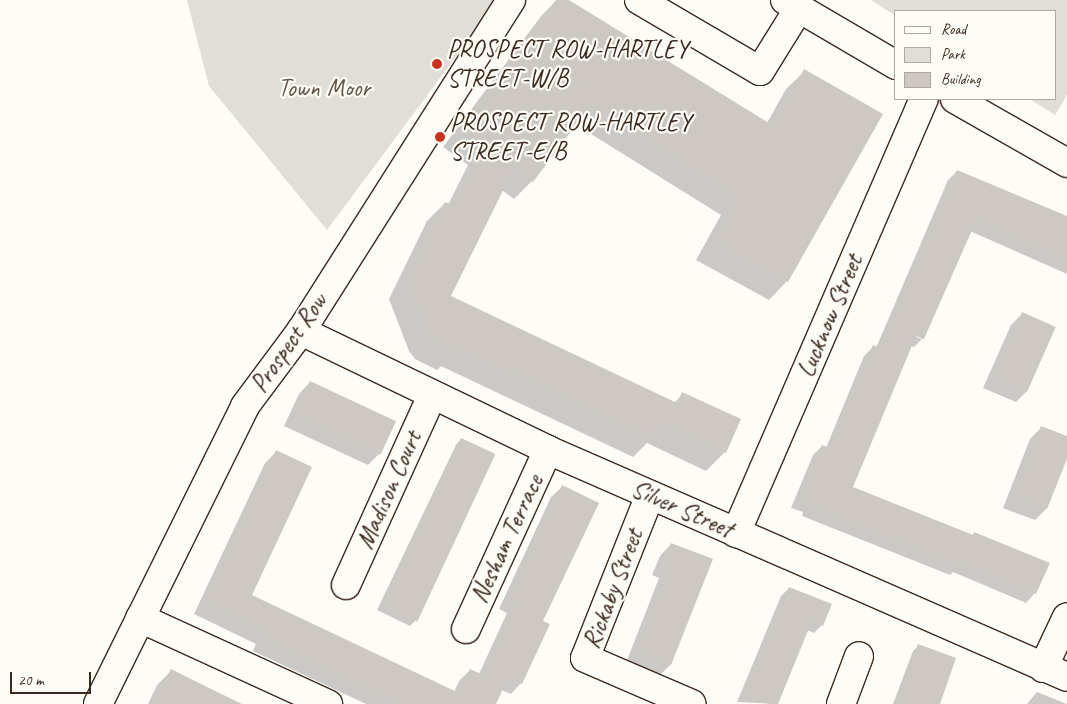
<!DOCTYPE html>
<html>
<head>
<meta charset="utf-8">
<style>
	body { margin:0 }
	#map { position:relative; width:1067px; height:704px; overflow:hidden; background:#fdfcf7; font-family:Caveat,sans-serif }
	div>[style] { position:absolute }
	.green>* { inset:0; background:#e1ded7 }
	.shadow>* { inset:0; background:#0003 }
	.building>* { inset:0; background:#cdc8c2; transform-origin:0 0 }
	.roads { filter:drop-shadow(1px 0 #3b2a1e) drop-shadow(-1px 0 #3b2a1e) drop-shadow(0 1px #3b2a1e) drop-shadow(0 -1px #3b2a1e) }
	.minor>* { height:28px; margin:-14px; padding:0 14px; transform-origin:14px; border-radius:14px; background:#fdfcf7 }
	.dots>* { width:14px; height:14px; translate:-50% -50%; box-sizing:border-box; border:2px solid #fdfcf7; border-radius:50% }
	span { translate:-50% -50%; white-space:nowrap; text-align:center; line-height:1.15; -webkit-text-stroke:4.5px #fdfcf7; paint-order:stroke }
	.poi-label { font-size:25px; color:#3b2a1e }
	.left { translate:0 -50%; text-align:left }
	.park-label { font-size:25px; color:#64574c }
	.street-label { font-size:25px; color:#3b2a1e }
	.legend { position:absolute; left:894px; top:10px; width:162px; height:90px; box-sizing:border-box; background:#fdfcf7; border:1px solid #afa8a0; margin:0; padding:6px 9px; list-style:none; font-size:15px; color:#3b2a1e }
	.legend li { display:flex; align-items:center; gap:10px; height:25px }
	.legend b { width:25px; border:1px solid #afa8a0 }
	.scale { position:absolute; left:10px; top:672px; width:81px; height:22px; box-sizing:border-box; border:2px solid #3b2a1e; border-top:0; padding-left:6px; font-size:15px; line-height:18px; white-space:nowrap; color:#3b2a1e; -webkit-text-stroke:4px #fdfcf7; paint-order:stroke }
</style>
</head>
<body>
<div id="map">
	<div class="green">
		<div style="clip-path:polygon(187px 0,498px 0,327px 230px,209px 86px)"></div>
		<div style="clip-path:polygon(871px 0,1067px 0,1067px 95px,1055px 115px,1029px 99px,1056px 99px,1056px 11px,896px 11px,896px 16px)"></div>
	</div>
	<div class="shadow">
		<div style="clip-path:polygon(557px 0,567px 0,767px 123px,786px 89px,805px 71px,787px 281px,769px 300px,696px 260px,721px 215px,575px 124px,532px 181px,514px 199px,502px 190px,449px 297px,674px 403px,683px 394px,739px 420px,725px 452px,706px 471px,647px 443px,633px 457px,441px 366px,437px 370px,415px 359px,409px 351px,389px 299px,427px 221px,445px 203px,448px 205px,468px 165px,443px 147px,542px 15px)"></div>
		<div style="clip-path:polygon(evenodd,957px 171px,1067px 221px,1067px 274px,970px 231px,923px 338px,914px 347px,910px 346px,851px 488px,971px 536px,974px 533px,1035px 593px,1026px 603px,953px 572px,950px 575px,802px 516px,803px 512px,791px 508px,813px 455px,822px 446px,826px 448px,864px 356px,873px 347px,876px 348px,948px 180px,957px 171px,910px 334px,921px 336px,921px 339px,910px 334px)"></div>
		<div style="clip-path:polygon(1022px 314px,1054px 328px,1027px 391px,1016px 402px,983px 388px,1011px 325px)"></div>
		<div style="clip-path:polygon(310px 382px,379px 454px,368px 465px,284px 426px,299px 394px)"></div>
		<div style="clip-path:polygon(1042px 427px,1067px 437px,1067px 456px,1046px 509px,1035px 520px,1003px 508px,1030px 439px)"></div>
		<div style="clip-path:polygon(461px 439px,415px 621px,410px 626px,377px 610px,456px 445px)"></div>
		<div style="clip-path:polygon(276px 452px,251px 596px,454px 692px,459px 681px,470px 670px,479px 674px,507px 613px,499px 609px,551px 497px,562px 487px,542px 622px,521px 683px,511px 694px,501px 690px,495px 704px,366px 704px,253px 651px,256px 644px,194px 614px,265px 463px)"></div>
		<div style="clip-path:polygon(671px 544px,670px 665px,659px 676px,626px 663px,659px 578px,652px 575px,660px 556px)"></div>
		<div style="clip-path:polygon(789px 588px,822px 625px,814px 633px,807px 630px,777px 704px,737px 702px,781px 596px)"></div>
		<div style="clip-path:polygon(919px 645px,938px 704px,893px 704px,913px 651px)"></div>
		<div style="clip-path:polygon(171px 671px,239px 704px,148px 704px,157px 685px)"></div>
		<div style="clip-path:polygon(1037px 692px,1067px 704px,1027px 704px)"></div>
	</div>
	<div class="building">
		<div style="clip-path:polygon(556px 0,569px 0,772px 125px,804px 69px,883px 114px,788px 282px,714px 242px,738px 197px,591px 105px,533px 182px,514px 168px,451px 296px,677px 403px,682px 392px,741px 419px,726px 453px,660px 423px,652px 439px,458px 348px,456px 352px,433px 341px,427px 332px,407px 280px,445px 202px,455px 206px,485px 146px,461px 128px)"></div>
		<div style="clip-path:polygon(957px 170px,1067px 216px,1067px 261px,976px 221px,924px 339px,916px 336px,853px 487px,973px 535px,974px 532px,1050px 563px,1036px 594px,961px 563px,960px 567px,810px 507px,811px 503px,800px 499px,822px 445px,830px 448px,873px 345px,880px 348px)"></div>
		<div style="left:1022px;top:312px;width:37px;height:71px;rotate:24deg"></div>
		<div style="left:310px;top:381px;width:95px;height:37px;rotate:25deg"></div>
		<div style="clip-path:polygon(1041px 426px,1067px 436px,1067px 459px,1047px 509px,1014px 496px)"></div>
		<div style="left:461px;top:438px;width:38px;height:185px;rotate:25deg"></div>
		<div style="clip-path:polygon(276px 450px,312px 467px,252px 595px,459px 693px,470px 669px,483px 675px,517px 602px,509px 598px,562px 485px,599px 503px,543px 621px,550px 624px,522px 684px,508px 678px,496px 704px,399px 704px,263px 640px,266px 633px,203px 603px)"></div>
		<div style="clip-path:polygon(671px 543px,713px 559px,671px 665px,636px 652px,670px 567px,663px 564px)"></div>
		<div style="clip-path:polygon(789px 587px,832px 604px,823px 626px,812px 621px,778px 704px,769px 704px,745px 694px)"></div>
		<div style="clip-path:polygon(918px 644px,956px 658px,940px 704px,896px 704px)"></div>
		<div style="clip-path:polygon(171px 669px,199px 683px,242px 704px,154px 704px)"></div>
	</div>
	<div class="roads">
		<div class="minor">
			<div style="left:639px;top:0;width:140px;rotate:30.4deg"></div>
			<div style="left:760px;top:71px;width:74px;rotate:-58.2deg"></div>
			<div style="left:785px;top:0;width:129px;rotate:30.4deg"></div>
			<div style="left:955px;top:99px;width:129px;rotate:29.7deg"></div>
			<div style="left:301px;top:331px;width:274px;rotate:25.7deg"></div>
			<div style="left:548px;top:450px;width:566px;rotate:23.62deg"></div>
			<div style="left:650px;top:495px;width:175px;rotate:111.7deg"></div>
			<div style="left:585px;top:658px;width:116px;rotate:23.3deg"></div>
			<div style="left:736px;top:533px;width:473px;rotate:-66.6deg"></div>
			<div style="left:346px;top:585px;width:209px;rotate:-65.6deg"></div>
			<div style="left:140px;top:618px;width:207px;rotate:24.6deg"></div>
			<div style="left:466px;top:629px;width:197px;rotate:-65.4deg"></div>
			<div style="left:1043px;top:668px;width:56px;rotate:-64.8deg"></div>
			<div style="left:98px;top:704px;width:332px;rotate:-63.7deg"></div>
			<div style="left:245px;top:406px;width:94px;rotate:-53.3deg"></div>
			<div style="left:301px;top:331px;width:392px;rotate:-57.6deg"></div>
			<div style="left:841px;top:704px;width:51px;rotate:-69.4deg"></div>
		</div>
	</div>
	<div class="dots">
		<div style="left:437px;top:64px;background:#c8321e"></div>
		<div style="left:440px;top:137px;background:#c8321e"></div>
	</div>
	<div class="poi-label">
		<span class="left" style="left:447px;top:64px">PROSPECT ROW-HARTLEY<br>STREET-W/B</span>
		<span class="left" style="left:450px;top:137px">PROSPECT ROW-HARTLEY<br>STREET-E/B</span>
	</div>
	<div class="park-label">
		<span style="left:324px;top:88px">Town Moor</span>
	</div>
	<div class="street-label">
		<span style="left:830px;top:316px;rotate:-67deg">Lucknow Street</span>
		<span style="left:289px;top:343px;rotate:-55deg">Prospect Row</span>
		<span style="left:389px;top:490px;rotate:-66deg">Madison Court</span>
		<span style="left:682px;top:509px;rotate:24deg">Silver Street</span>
		<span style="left:507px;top:539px;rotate:-65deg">Nesham Terrace</span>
		<span style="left:613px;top:589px;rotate:-69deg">Rickaby Street</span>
	</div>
	<ul class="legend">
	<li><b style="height:6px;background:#fdfcf7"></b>Road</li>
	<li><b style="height:14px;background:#e1ded7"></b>Park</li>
	<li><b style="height:14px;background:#cdc8c2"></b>Building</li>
	</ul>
	<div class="scale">20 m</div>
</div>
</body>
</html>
